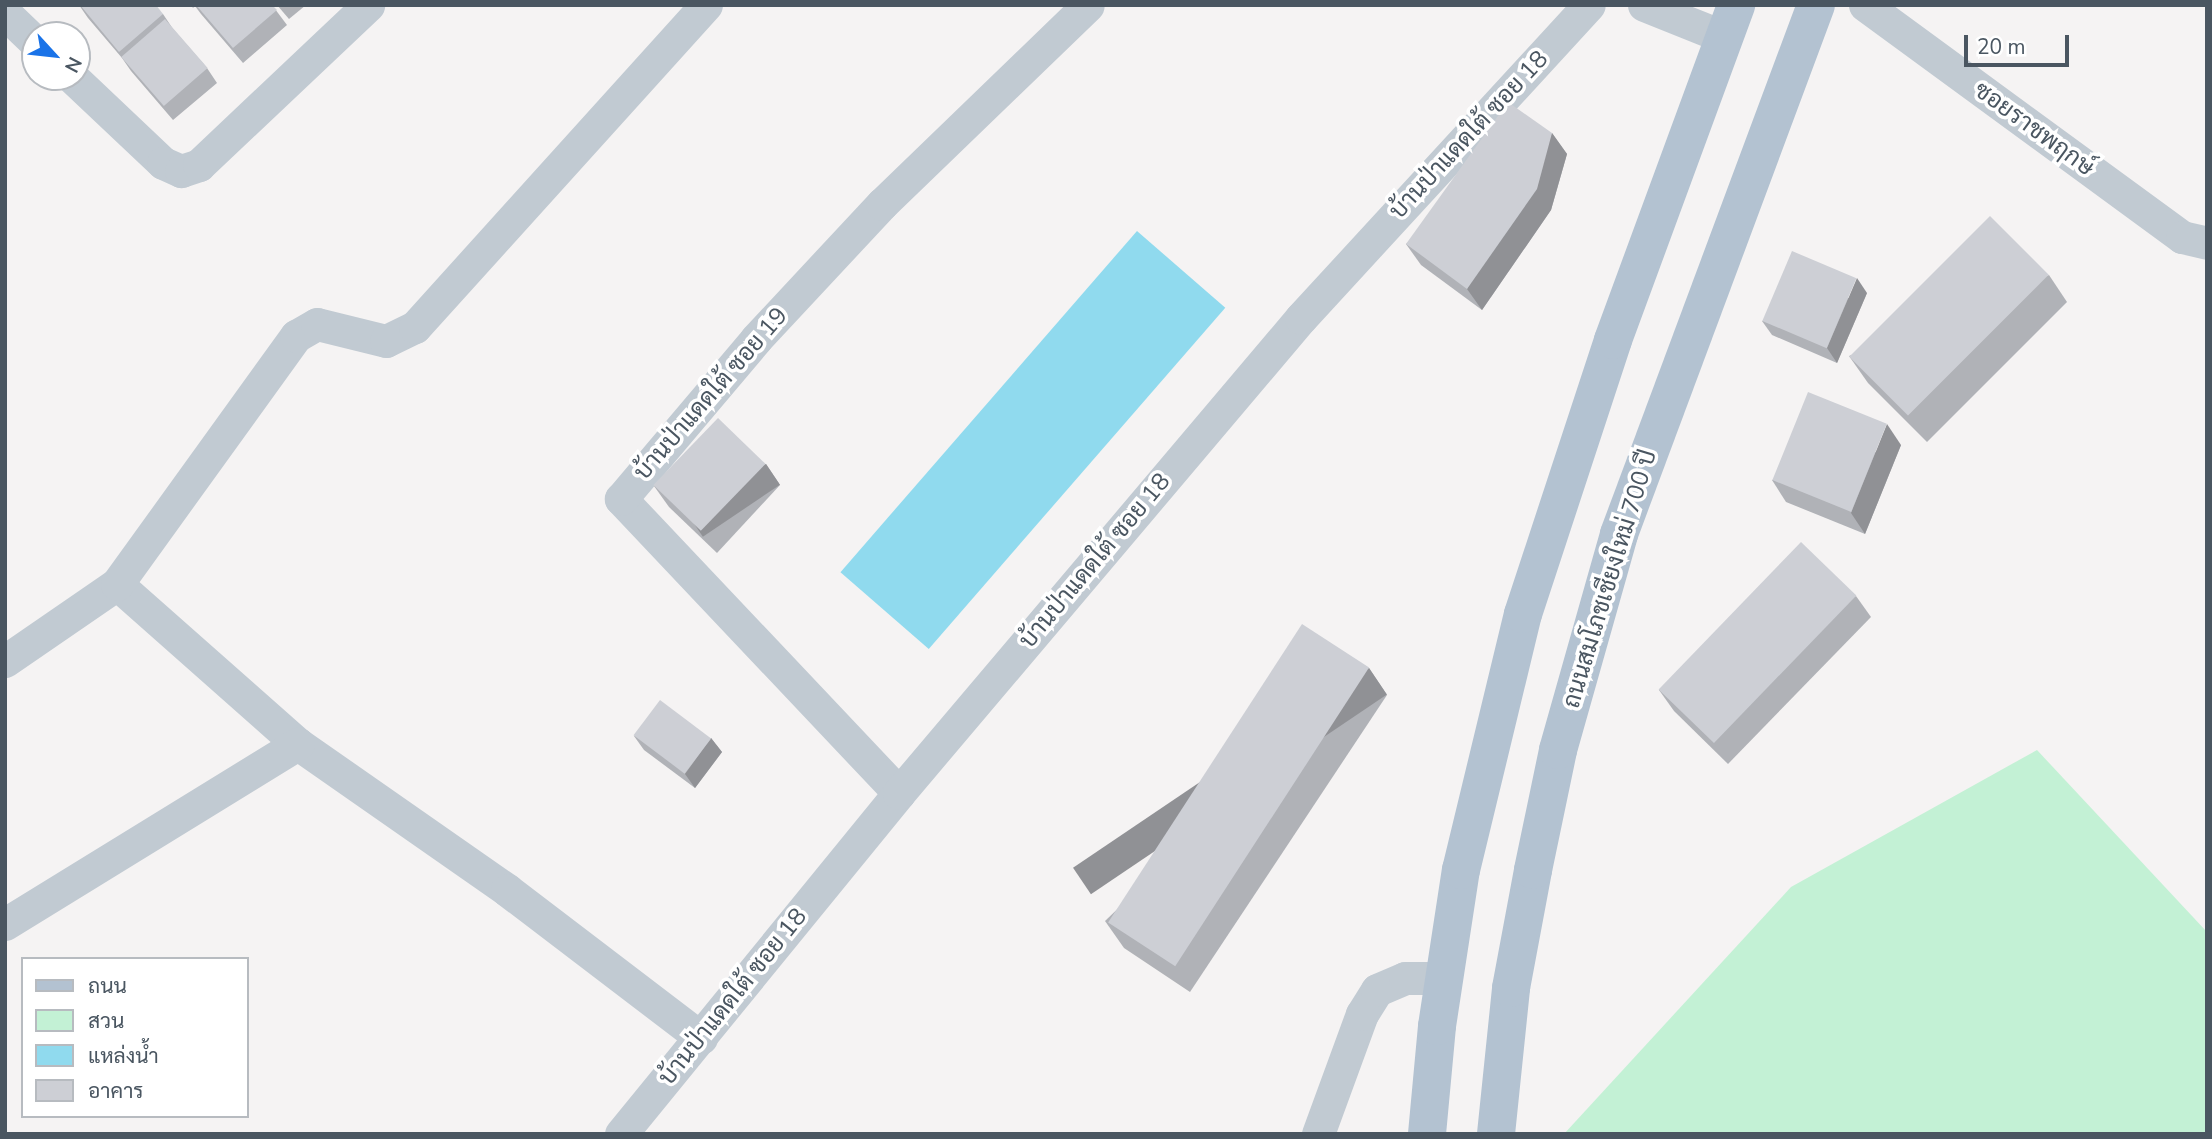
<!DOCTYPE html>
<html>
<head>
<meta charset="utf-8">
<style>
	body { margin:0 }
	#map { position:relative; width:2212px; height:1139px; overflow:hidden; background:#f5f3f3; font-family:"Nunito Sans",Sarabun,sans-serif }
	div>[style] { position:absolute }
	.green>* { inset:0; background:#c3f1d5 }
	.water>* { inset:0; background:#90daee; transform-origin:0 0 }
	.street>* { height:33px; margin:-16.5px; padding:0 16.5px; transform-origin:16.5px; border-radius:16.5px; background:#c1cad2 }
	.primary>* { height:38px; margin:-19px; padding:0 19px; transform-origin:19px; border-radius:19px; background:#b3c2d1 }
	.wall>* { inset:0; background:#b0b2b7 }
	.shaded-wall>* { inset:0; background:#909195; transform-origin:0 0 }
	.building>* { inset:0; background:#cdcfd5; transform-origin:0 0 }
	span { translate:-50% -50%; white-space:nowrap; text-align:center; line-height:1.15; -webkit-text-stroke:7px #fff; paint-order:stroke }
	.street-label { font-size:24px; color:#4a5661 }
	.frame { position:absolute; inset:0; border:7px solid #4a5661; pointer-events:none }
	.legend { position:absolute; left:21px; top:957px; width:228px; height:161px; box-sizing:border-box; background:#fff; border:2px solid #b7bbc0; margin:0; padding:9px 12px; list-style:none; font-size:21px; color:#4a5661 }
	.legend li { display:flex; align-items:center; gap:14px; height:35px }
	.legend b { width:35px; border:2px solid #b7bbc0 }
	.north { position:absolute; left:21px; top:21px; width:70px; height:70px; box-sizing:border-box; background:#fff; border:2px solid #b7bbc0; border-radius:50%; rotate:117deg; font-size:19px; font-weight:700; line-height:28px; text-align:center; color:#4a5661 }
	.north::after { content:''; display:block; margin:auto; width:24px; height:32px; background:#1a73e8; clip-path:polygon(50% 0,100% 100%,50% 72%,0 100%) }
	.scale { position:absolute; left:1964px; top:35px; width:105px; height:32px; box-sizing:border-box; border:4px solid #4a5661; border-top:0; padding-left:9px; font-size:21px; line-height:24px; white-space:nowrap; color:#4a5661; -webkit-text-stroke:5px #fff; paint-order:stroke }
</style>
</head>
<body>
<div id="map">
	<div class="green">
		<div style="clip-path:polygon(2037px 750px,2207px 932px,2207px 1134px,1564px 1134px,1791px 887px)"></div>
	</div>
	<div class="water">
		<div style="left:1137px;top:231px;width:117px;height:452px;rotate:41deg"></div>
	</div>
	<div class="street">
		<div style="left:1644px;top:5px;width:86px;rotate:21.8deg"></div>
		<div style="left:1865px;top:5px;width:393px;rotate:36.2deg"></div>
		<div style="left:2182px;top:237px;width:26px;rotate:13deg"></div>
		<div style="left:5px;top:13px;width:42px;rotate:44deg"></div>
		<div style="left:72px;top:77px;width:125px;rotate:43.4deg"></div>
		<div style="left:163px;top:163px;width:20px;rotate:24deg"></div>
		<div style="left:181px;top:171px;width:19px;rotate:-18deg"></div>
		<div style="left:199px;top:165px;width:233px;rotate:-43.4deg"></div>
		<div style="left:117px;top:584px;width:242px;rotate:41.5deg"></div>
		<div style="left:298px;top:744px;width:255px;rotate:34.9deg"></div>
		<div style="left:507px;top:890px;width:244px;rotate:37.3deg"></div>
		<div style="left:5px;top:661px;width:136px;rotate:-34.5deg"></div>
		<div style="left:117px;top:584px;width:306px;rotate:-54.2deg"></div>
		<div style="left:296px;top:336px;width:24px;rotate:-30deg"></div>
		<div style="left:317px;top:324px;width:71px;rotate:13.8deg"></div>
		<div style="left:386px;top:341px;width:32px;rotate:-26deg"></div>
		<div style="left:415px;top:327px;width:434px;rotate:-47.9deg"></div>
		<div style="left:899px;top:793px;width:405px;rotate:-133.4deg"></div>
		<div style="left:621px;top:499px;width:209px;rotate:-49.8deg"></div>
		<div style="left:756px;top:339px;width:185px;rotate:-47deg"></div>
		<div style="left:882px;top:204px;width:286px;rotate:-44deg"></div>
		<div style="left:5px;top:924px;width:344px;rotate:-31.6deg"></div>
		<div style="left:621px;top:1134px;width:440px;rotate:-50.8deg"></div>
		<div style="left:899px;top:793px;width:622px;rotate:-49.76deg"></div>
		<div style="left:1301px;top:318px;width:425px;rotate:-47.4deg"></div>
		<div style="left:1318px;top:1134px;width:128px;rotate:-69.9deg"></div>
		<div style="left:1362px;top:1014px;width:28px;rotate:-58deg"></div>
		<div style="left:1377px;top:990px;width:30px;rotate:-23deg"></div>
		<div style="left:1405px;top:978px;width:39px"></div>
	</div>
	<div class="primary">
		<div style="left:1427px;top:1134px;width:108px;rotate:-84.7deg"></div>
		<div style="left:1437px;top:1026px;width:158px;rotate:-81.3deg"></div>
		<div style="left:1461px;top:870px;width:263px;rotate:-76.4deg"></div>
		<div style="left:1523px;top:614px;width:288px;rotate:-71.8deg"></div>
		<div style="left:1613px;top:340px;width:357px;rotate:-69.8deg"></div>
		<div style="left:1496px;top:1134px;width:147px;rotate:-84.1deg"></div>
		<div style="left:1511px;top:988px;width:120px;rotate:-79.4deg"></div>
		<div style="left:1533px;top:870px;width:123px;rotate:-78.2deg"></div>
		<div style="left:1558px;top:750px;width:224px;rotate:-74.2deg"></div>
		<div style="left:1619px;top:534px;width:564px;rotate:-69.57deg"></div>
	</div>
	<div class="wall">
		<div style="clip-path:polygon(79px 5px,163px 14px,173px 29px,207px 68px,217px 83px,173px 120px,131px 71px,122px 58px,88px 18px)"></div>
		<div style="clip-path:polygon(191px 5px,272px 5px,287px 25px,243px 63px,201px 14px,195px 6px,193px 8px)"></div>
		<div style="clip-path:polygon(277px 5px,306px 5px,289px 19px)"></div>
		<div style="clip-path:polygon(1552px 133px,1567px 154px,1551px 210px,1482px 310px,1421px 265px,1406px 244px)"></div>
		<div style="clip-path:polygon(2049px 275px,2067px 302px,1927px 442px,1868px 383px,1849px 356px)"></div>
		<div style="clip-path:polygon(1867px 293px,1837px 363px,1772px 335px,1762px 321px)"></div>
		<div style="clip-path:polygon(1901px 445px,1865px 534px,1786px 502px,1772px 480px)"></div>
		<div style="clip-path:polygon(766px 464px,780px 485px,717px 553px,669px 507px,654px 486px)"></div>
		<div style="clip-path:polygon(1856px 596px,1871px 617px,1728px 764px,1674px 711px,1659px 690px)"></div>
		<div style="clip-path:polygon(1369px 668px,1387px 695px,1190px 992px,1124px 948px,1105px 921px)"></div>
		<div style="clip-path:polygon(634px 736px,711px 738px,722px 752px,695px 788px,644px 750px)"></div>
	</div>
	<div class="shaded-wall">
		<div style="clip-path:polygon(1552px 133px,1567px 154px,1551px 210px,1482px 310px,1467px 289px)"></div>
		<div style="clip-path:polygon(1857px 278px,1867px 293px,1837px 363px,1827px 348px)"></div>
		<div style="clip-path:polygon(1887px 424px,1901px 445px,1865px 534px,1851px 513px)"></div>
		<div style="left:766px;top:464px;width:25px;height:93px;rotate:56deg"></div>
		<div style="left:1369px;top:668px;width:32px;height:357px;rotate:56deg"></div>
		<div style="clip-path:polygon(711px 738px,722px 752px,695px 788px,685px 774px)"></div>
	</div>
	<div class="building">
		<div style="clip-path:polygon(80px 5px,156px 5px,163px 14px,119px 52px)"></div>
		<div style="clip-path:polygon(196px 5px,272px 5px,277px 10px,233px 48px)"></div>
		<div style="left:165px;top:19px;width:65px;height:58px;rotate:49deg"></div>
		<div style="clip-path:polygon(1508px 102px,1552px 133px,1537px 189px,1467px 289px,1406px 244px)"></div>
		<div style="left:1990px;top:216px;width:83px;height:199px;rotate:45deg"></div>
		<div style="left:1792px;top:251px;width:70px;height:76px;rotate:23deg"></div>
		<div style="left:1808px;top:392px;width:85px;height:95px;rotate:22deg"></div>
		<div style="left:718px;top:418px;width:66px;height:93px;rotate:44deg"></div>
		<div style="left:1801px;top:542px;width:77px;height:205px;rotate:44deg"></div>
		<div style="left:1302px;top:624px;width:80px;height:356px;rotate:33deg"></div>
		<div style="left:660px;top:700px;width:64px;height:44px;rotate:37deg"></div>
	</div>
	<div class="street-label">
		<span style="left:2034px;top:129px;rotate:36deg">ซอยราชพฤกษ์</span>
		<span style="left:1469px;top:135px;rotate:-47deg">บ้านป่าแดดใต้ ซอย 18</span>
		<span style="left:711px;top:394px;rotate:-49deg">บ้านป่าแดดใต้ ซอย 19</span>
		<span style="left:1095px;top:561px;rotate:-50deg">บ้านป่าแดดใต้ ซอย 18</span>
		<span style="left:1610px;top:579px;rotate:-73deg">ถนนสมโภชเชียงใหม่ 700 ปี</span>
		<span style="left:733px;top:997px;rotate:-51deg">บ้านป่าแดดใต้ ซอย 18</span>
	</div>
	<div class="frame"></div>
	<ul class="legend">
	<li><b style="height:9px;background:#b3c2d1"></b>ถนน</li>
	<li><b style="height:19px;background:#c3f1d5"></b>สวน</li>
	<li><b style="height:19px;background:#90daee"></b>แหล่งน้ำ</li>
	<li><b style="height:19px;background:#cdcfd5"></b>อาคาร</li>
	</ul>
	<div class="north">N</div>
	<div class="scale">20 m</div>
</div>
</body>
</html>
